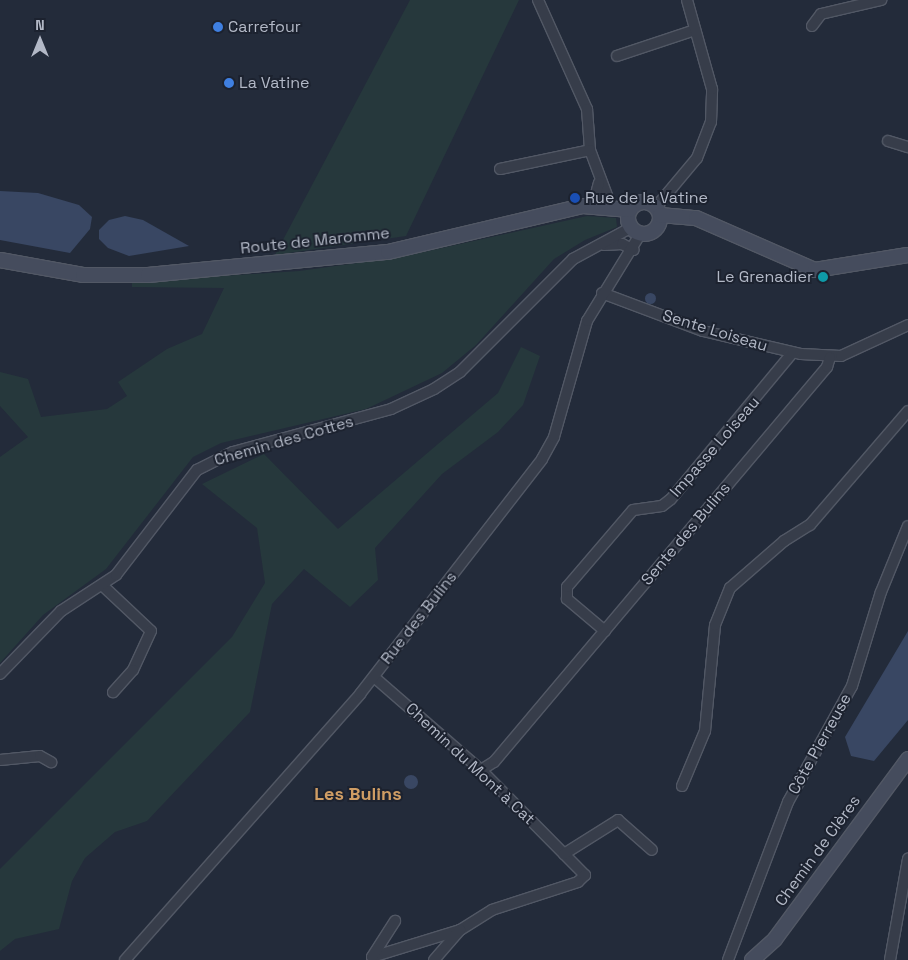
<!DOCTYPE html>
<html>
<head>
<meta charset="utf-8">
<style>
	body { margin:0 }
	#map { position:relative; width:908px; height:960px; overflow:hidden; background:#232b3a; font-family:"Space Grotesk",sans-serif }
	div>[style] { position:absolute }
	.green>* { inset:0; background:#26383c }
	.water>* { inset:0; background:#394763 }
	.round { border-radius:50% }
	.roads { filter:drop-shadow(1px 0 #525865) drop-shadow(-1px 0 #525865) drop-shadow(0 1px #525865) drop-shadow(0 -1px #525865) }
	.street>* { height:10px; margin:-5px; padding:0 5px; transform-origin:5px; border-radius:5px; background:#373d4a }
	.secondary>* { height:14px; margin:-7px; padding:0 7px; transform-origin:7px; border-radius:7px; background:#454c5d }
	.secondary>.ring { margin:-7px; padding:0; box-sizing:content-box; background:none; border:14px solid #454c5d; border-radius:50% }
	.dots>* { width:14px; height:14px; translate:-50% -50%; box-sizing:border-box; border:2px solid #1c222f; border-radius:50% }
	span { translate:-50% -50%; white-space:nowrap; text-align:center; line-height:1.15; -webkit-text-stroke:4px #1c222f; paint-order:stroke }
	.poi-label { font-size:16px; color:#b2b8c6 }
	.left { translate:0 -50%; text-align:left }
	.right { translate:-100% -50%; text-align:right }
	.street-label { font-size:16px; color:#b2b8c6 }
	.neighbourhood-label { font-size:18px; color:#cf9d64; font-weight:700 }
	.north { position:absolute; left:15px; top:15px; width:50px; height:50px; -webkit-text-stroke:4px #1c222f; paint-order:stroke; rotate:0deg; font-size:14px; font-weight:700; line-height:20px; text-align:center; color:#b2b8c6 }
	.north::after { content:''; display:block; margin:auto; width:18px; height:22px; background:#b2b8c6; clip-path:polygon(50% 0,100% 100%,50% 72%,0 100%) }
</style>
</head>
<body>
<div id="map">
	<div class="green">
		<div style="clip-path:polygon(410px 0,519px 0,406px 236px,275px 255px)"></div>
		<div style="clip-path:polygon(587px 216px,616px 218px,617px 227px,585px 240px,554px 259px,476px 345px,442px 373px,366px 409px,221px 443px,193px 457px,106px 569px,43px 615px,0 663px,0 457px,28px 437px,0 406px,0 372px,28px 379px,41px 417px,107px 409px,127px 396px,118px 382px,167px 349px,202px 334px,224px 288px,132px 287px,132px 282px,299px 271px,401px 257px)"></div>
		<div style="clip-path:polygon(521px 347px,540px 356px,523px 405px,498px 432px,442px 474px,375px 548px,378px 580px,350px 607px,304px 569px,272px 604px,250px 712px,147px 821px,115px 832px,85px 858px,72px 881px,59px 929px,15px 939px,0 951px,0 869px,232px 637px,265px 583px,257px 528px,202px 484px,264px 454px,338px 529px,498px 393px)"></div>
	</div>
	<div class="water">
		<div style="clip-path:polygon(0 191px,38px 193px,79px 205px,92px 217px,90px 229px,70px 253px,0 240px)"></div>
		<div style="clip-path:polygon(125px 216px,143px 220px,189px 246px,129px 256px,108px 248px,99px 239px,99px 230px,109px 220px)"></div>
		<div class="round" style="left:644.5px;top:292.5px;width:11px;height:11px"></div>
		<div style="clip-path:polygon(908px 631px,908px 720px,874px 761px,851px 756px,845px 737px)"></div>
		<div class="round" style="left:404px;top:775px;width:14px;height:14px"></div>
	</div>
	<div class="roads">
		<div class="street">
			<div style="left:538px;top:0;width:120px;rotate:65.8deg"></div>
			<div style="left:587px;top:109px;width:41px;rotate:85.8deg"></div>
			<div style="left:590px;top:150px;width:60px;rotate:69.4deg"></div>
			<div style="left:812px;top:26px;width:15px;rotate:-53deg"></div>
			<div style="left:821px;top:14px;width:62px;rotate:-13.1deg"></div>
			<div style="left:617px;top:56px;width:82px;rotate:-18.4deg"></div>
			<div style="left:888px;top:141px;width:21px;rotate:17deg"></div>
			<div style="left:500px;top:169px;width:92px;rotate:-11.9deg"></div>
			<div style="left:593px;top:205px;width:23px;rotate:-75deg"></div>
			<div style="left:656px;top:207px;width:64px;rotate:-50.1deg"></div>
			<div style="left:697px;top:158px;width:39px;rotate:-69deg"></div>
			<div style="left:711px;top:122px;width:33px;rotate:-88deg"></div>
			<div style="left:712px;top:89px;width:92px;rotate:-105.7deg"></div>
			<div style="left:604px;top:245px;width:18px;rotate:-3deg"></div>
			<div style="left:622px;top:244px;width:13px;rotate:27deg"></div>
			<div style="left:602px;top:293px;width:108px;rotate:20.6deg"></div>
			<div style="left:703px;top:331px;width:101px;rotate:13.2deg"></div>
			<div style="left:801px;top:354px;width:40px;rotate:2.9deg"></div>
			<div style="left:841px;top:356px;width:74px;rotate:-24.8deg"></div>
			<div style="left:102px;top:585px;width:67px;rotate:43.2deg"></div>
			<div style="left:151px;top:631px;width:43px;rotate:114.8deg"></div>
			<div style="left:133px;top:670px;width:30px;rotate:132deg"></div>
			<div style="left:605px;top:631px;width:50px;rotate:-139.9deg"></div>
			<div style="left:567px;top:599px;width:12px;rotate:-90deg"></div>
			<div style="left:567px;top:587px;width:101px;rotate:-49.4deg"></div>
			<div style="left:633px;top:510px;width:29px;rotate:-8deg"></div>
			<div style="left:662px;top:506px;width:11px;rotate:-38deg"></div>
			<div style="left:671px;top:499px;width:190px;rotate:-50.3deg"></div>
			<div style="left:0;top:674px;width:88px;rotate:-45.9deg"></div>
			<div style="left:61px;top:611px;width:66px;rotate:-33.2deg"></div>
			<div style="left:116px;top:575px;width:133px;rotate:-52.4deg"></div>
			<div style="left:197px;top:470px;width:40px;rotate:-26.6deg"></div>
			<div style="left:233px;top:452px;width:164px;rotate:-15.2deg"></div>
			<div style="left:391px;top:409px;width:47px;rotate:-24.9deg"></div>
			<div style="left:434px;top:389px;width:31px;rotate:-33deg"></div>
			<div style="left:460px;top:372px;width:160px;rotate:-45deg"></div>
			<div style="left:573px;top:259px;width:67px;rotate:-28.5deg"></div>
			<div style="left:374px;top:677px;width:142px;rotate:41deg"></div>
			<div style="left:481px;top:770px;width:148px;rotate:45.3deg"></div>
			<div style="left:585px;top:875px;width:10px;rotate:135deg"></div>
			<div style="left:578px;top:882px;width:90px;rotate:162deg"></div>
			<div style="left:492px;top:910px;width:38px;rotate:148deg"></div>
			<div style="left:460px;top:930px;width:92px;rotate:162.9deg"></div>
			<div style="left:372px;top:957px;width:43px;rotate:-57.4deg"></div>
			<div style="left:0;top:760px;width:40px;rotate:-5.7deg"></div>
			<div style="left:40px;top:756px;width:13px;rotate:29deg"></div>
			<div style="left:481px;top:770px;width:15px;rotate:-32deg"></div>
			<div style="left:494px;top:762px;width:517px;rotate:-49.87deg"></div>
			<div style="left:827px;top:367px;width:10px;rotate:-73deg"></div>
			<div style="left:682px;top:786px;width:60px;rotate:-67.3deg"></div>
			<div style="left:705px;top:731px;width:106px;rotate:-84.6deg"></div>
			<div style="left:715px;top:625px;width:40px;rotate:-68deg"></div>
			<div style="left:730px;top:588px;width:72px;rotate:-41deg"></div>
			<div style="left:784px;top:541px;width:31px;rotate:-32deg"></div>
			<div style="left:810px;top:525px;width:150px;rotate:-49.3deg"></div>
			<div style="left:564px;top:854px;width:64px;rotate:-32.2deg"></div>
			<div style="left:618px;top:820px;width:45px;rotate:41.4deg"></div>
			<div style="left:125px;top:960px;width:355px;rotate:-48.5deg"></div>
			<div style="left:360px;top:694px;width:297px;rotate:-52.2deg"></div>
			<div style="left:542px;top:459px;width:25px;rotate:-61deg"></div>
			<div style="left:554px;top:437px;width:121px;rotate:-74.1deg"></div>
			<div style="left:587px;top:321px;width:103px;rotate:-58.5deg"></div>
			<div style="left:434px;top:960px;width:40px;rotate:-49deg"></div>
			<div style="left:728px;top:960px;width:169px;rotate:-69.2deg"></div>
			<div style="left:788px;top:802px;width:132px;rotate:-61.1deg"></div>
			<div style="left:852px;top:686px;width:98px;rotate:-72.9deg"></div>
			<div style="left:881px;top:592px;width:71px;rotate:-67.8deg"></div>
			<div style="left:890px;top:960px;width:103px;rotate:-79.9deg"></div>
		</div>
		<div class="secondary">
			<div class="ring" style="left:628px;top:202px;width:18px;height:18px"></div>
			<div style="left:660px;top:215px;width:36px;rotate:5deg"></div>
			<div style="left:696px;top:218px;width:130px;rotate:23.6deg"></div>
			<div style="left:815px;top:270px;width:94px;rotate:-9.2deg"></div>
			<div style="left:0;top:260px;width:84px;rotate:10.2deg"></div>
			<div style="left:83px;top:275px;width:65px"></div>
			<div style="left:148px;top:275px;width:241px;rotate:-5.5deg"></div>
			<div style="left:388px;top:252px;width:200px;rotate:-13.3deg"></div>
			<div style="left:583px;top:206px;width:47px;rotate:4.9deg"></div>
			<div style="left:752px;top:960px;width:31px;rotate:-42deg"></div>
			<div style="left:775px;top:939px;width:224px;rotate:-53.5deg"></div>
		</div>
	</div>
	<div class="dots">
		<div style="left:218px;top:27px;background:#3f7fe0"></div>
		<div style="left:229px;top:83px;background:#3f7fe0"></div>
		<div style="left:575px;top:198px;background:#1a4fb4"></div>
		<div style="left:823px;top:277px;background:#0f9aa8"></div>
	</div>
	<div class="poi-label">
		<span class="left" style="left:228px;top:27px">Carrefour</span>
		<span class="left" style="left:239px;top:83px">La Vatine</span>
		<span class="left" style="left:585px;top:198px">Rue de la Vatine</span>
		<span class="right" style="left:813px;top:277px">Le Grenadier</span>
	</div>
	<div class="street-label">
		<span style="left:315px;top:241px;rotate:-6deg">Route de Maromme</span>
		<span style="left:715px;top:331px;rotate:17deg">Sente Loiseau</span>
		<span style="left:284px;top:441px;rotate:-16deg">Chemin des Cottes</span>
		<span style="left:715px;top:447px;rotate:-49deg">Impasse Loiseau</span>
		<span style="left:686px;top:534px;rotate:-50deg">Sente des Bulins</span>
		<span style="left:419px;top:618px;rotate:-52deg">Rue des Bulins</span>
		<span style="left:820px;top:744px;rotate:-61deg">Côte Pierreuse</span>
		<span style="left:470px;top:764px;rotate:43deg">Chemin du Mont à Cat</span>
		<span style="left:818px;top:851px;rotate:-54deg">Chemin de Clères</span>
	</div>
	<div class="neighbourhood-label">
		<span style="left:358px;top:794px">Les Bulins</span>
	</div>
	<div class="north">N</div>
</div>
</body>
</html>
